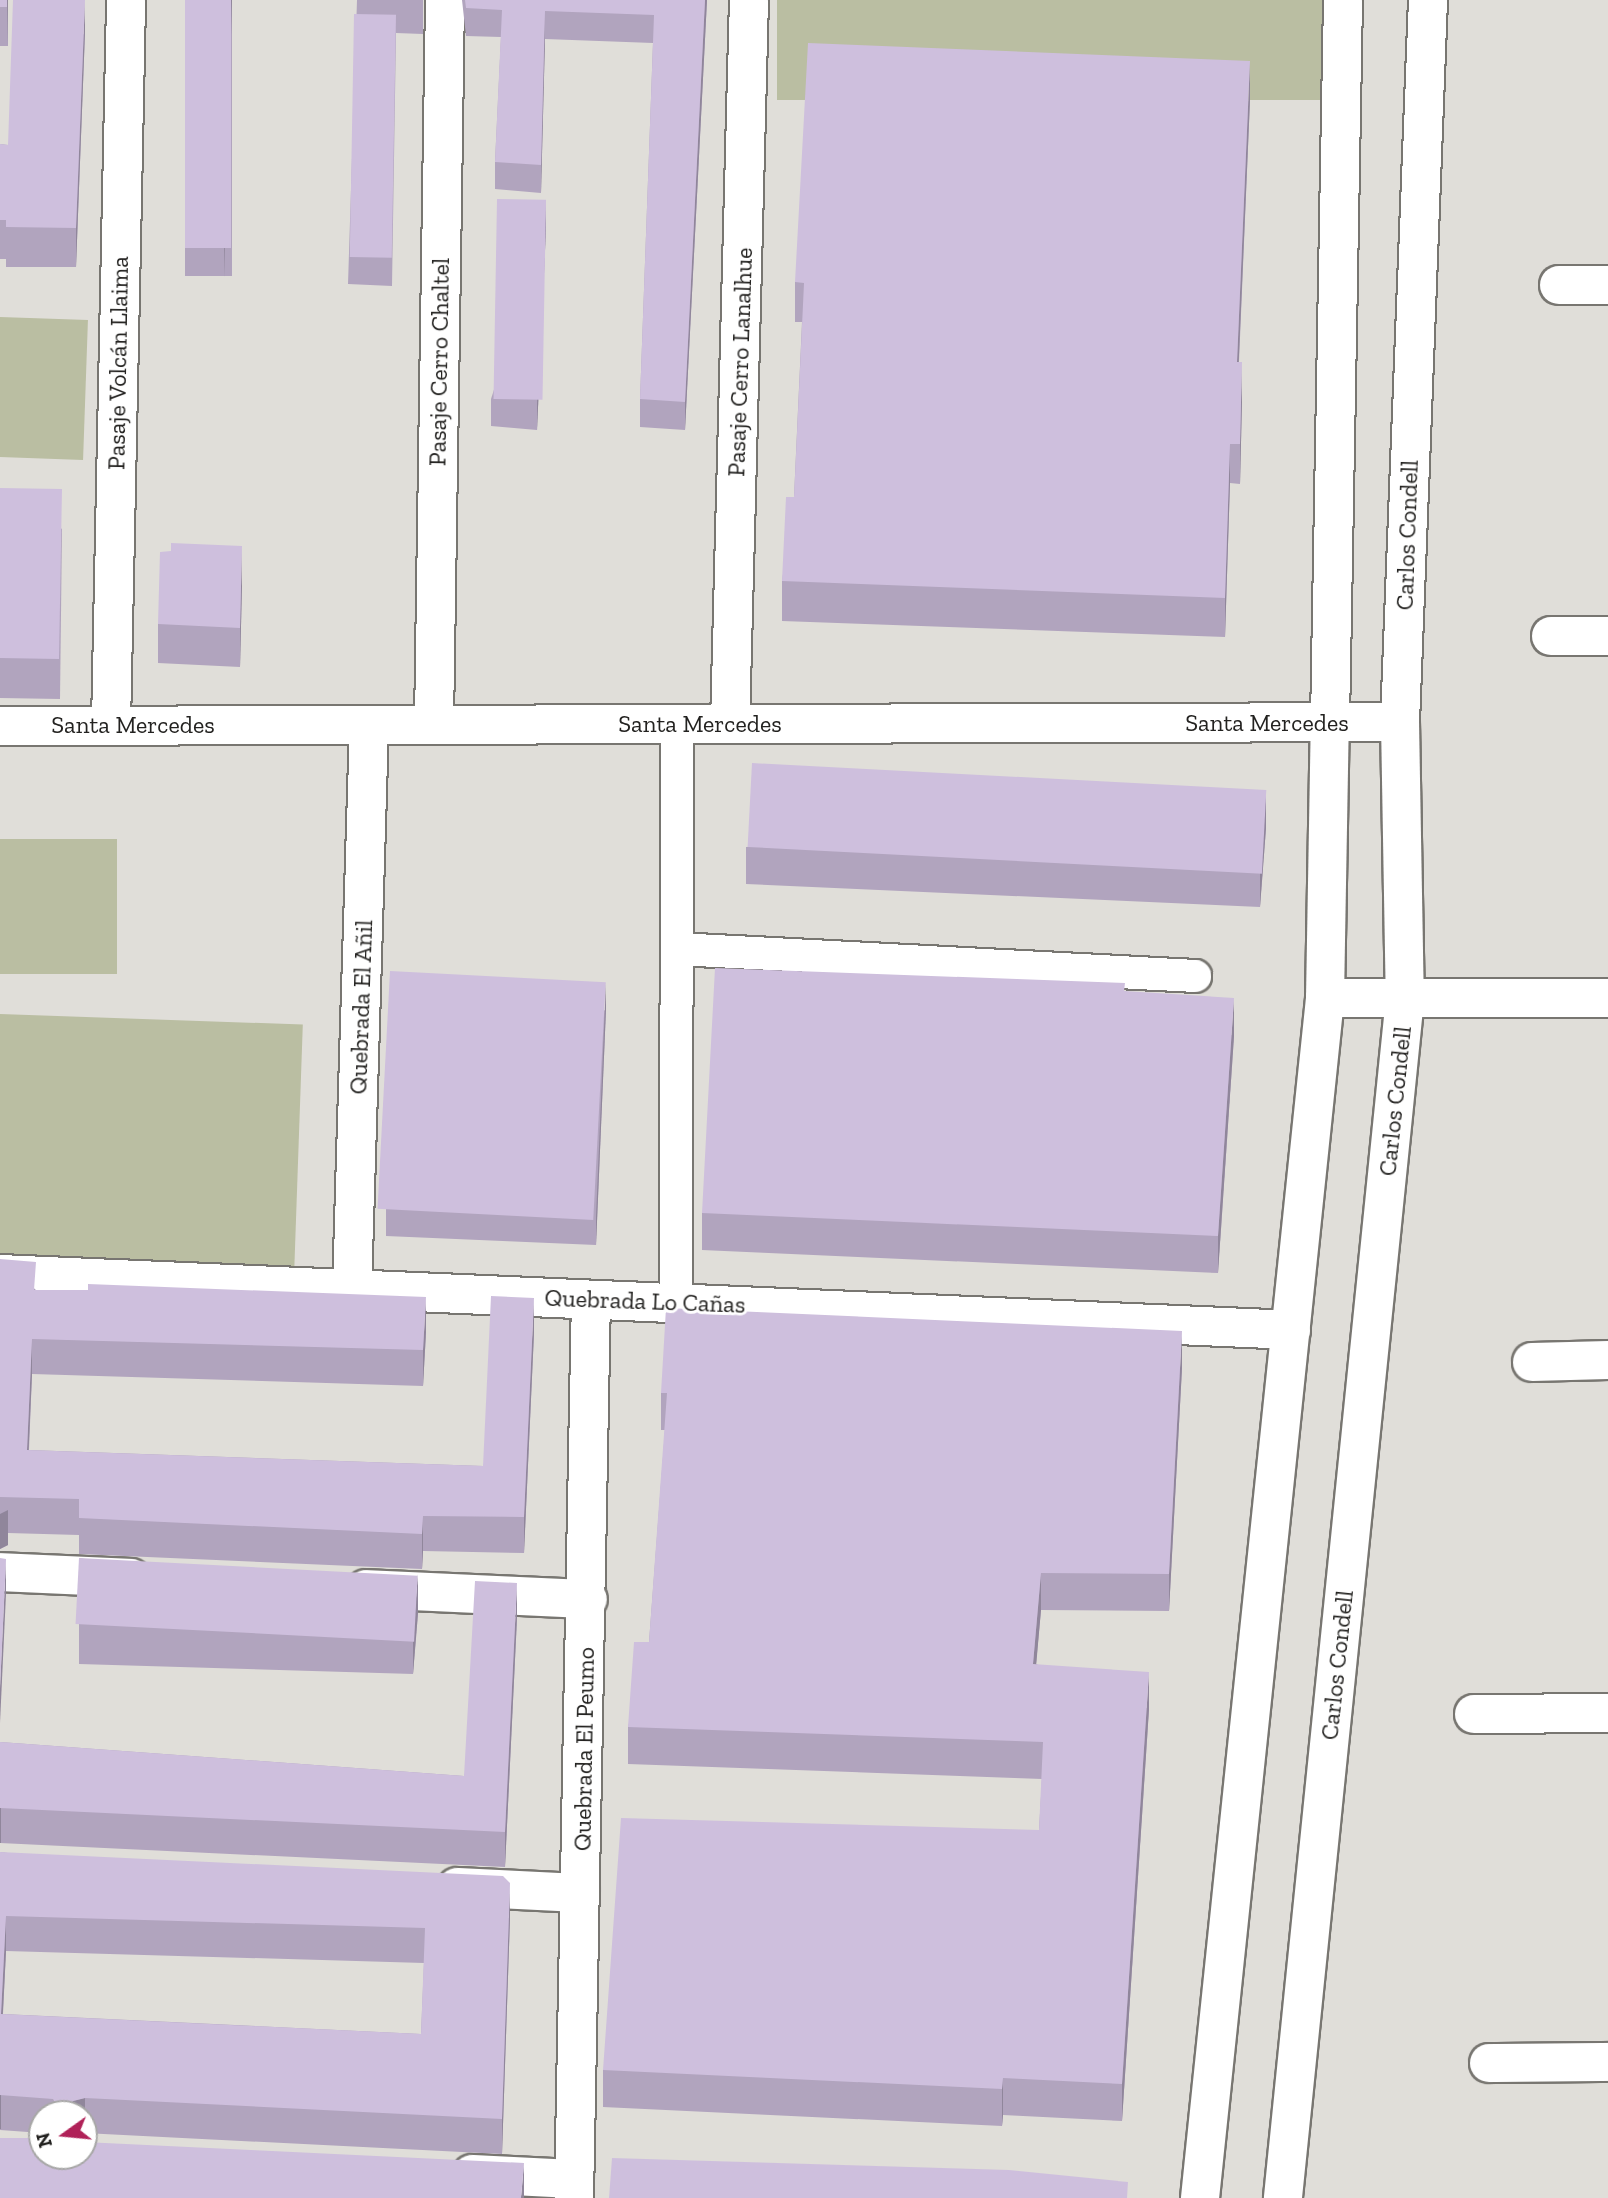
<!DOCTYPE html>
<html>
<head>
<meta charset="utf-8">
<style>
	body { margin:0 }
	#map { position:relative; width:1608px; height:2198px; overflow:hidden; background:#e0ded9; font-family:"Zilla Slab",serif }
	div>[style] { position:absolute }
	.green>* { inset:0; background:#babea2; transform-origin:0 0 }
	.roads { filter:drop-shadow(2px 0 #787671) drop-shadow(-2px 0 #787671) drop-shadow(0 2px #787671) drop-shadow(0 -2px #787671) }
	.lane>* { height:32px; margin:-16px; padding:0 16px; transform-origin:16px; border-radius:16px; background:#fff }
	.street>* { height:38px; margin:-19px; padding:0 19px; transform-origin:19px; border-radius:19px; background:#fff }
	.secondary>* { height:38px; margin:-19px; padding:0 19px; transform-origin:19px; border-radius:19px; background:#fff }
	.wall>* { inset:0; background:#b1a4be; transform-origin:0 0 }
	.shaded-wall>* { inset:0; background:#90869b; transform-origin:0 0 }
	.building>* { inset:0; background:#cebfdd; transform-origin:0 0 }
	span { translate:-50% -50%; white-space:nowrap; text-align:center; line-height:1.15; -webkit-text-stroke:6px #fff; paint-order:stroke }
	.street-label { font-size:24px; color:#232220 }
	.north { position:absolute; left:28px; top:2100px; width:70px; height:70px; box-sizing:border-box; background:#fff; border:2px solid #a7a7a6; border-radius:50%; rotate:255deg; font-size:19px; font-weight:700; line-height:28px; text-align:center; color:#232220 }
	.north::after { content:''; display:block; margin:auto; width:24px; height:32px; background:#b02158; clip-path:polygon(50% 0,100% 100%,50% 72%,0 100%) }
</style>
</head>
<body>
<div id="map">
	<div class="green">
		<div style="left:777px;top:0;width:555px;height:100px"></div>
		<div style="left:0;top:317px;width:88px;height:140px;rotate:2deg"></div>
		<div style="left:0;top:839px;width:117px;height:135px"></div>
		<div style="left:0;top:1014px;width:303px;height:242px;rotate:2deg"></div>
	</div>
	<div class="roads">
		<div class="lane">
			<div style="left:677px;top:949px;width:519px;rotate:2.98deg"></div>
			<div style="left:676px;top:1302px;width:578px;rotate:-89.9deg"></div>
		</div>
		<div class="street">
			<div style="left:1559px;top:285px;width:49px"></div>
			<div style="left:1551px;top:636px;width:57px"></div>
			<div style="left:1330px;top:722px;width:722px;rotate:-88.97deg"></div>
			<div style="left:1400px;top:722px;width:723px;rotate:-87.78deg"></div>
			<div style="left:434px;top:724px;width:724px;rotate:-89.13deg"></div>
			<div style="left:730px;top:724px;width:724px;rotate:-88.5deg"></div>
			<div style="left:111px;top:725px;width:725px;rotate:-88.81deg"></div>
			<div style="left:1325px;top:998px;width:283px"></div>
			<div style="left:0;top:1274px;width:1292px;rotate:2.48deg"></div>
			<div style="left:352px;top:1289px;width:564px;rotate:-88.27deg"></div>
			<div style="left:1532px;top:1362px;width:76px;rotate:-1.5deg"></div>
			<div style="left:0;top:1572px;width:131px;rotate:2.6deg"></div>
			<div style="left:366px;top:1589px;width:222px;rotate:2.6deg"></div>
			<div style="left:1474px;top:1714px;width:134px;rotate:-0.4deg"></div>
			<div style="left:457px;top:1887px;width:123px;rotate:2.8deg"></div>
			<div style="left:1489px;top:2063px;width:119px;rotate:-0.5deg"></div>
			<div style="left:472px;top:2174px;width:102px;rotate:2.8deg"></div>
			<div style="left:574px;top:2198px;width:898px;rotate:-88.92deg"></div>
		</div>
		<div class="secondary">
			<div style="left:0;top:726px;width:1400px;rotate:-0.16deg"></div>
			<div style="left:1400px;top:722px;width:276px;rotate:89deg"></div>
			<div style="left:1405px;top:998px;width:1206px;rotate:95.81deg"></div>
			<div style="left:1200px;top:2198px;width:1206px;rotate:-84.05deg"></div>
			<div style="left:1325px;top:998px;width:276px;rotate:-89deg"></div>
		</div>
	</div>
	<div class="wall">
		<div style="left:0;top:0;width:8px;height:46px"></div>
		<div style="left:185px;top:0;width:47px;height:276px"></div>
		<div style="clip-path:polygon(357px 0,423px 0,423px 34px,396px 33px,392px 286px,348px 284px)"></div>
		<div style="clip-path:polygon(462px 0,707px 0,685px 430px,640px 427px,640px 399px,653px 43px,545px 39px,541px 193px,495px 189px,495px 162px,501px 37px,466px 36px)"></div>
		<div style="clip-path:polygon(85px 32px,76px 267px,6px 267px,6px 259px,0 259px,0 144px,8px 145px)"></div>
		<div style="clip-path:polygon(1250px 100px,1239px 362px,1242px 401px,1240px 484px,1230px 483px,1225px 637px,782px 621px,782px 581px,794px 497px,802px 322px,795px 322px,795px 282px)"></div>
		<div style="clip-path:polygon(546px 228px,537px 430px,491px 426px,491px 399px)"></div>
		<div style="clip-path:polygon(0 488px,62px 529px,60px 699px,0 698px)"></div>
		<div style="clip-path:polygon(242px 585px,240px 667px,158px 663px,158px 624px)"></div>
		<div style="clip-path:polygon(1266px 828px,1260px 907px,746px 884px,746px 847px)"></div>
		<div style="clip-path:polygon(1125px 991px,1234px 1036px,1218px 1273px,702px 1250px,702px 1213px)"></div>
		<div style="clip-path:polygon(606px 1009px,596px 1245px,386px 1236px,386px 1209px)"></div>
		<div style="clip-path:polygon(0 1259px,36px 1290px,426px 1332px,423px 1386px,32px 1374px,29px 1450px,483px 1466px,534px 1333px,524px 1553px,423px 1551px,422px 1569px,79px 1554px,79px 1535px,8px 1533px,8px 1545px,0 1549px)"></div>
		<div style="clip-path:polygon(1182px 1368px,1169px 1611px,1041px 1610px,1036px 1664px,1149px 1709px,1122px 2121px,1003px 2115px,1002px 2126px,603px 2107px,603px 2070px,1039px 1830px,1042px 1779px,628px 1764px,628px 1727px,649px 1642px,665px 1430px,661px 1430px,661px 1393px)"></div>
		<div style="clip-path:polygon(79px 1558px,418px 1613px,413px 1674px,79px 1664px)"></div>
		<div style="clip-path:polygon(517px 1618px,505px 1867px,0 1843px,0 1742px,464px 1776px)"></div>
		<div style="clip-path:polygon(evenodd,0 1852px,510px 1918px,502px 2154px,84px 2133px,84px 2114px,42px 2114px,42px 2133px,0 2130px,0 1852px,6px 1951px,424px 1963px,421px 2034px,3px 2014px,6px 1951px)"></div>
	</div>
	<div class="shaded-wall">
		<div style="clip-path:polygon(7px 0,8px 0,7px 46px)"></div>
		<div style="clip-path:polygon(85px 0,85px 32px,76px 267px,76px 228px)"></div>
		<div style="clip-path:polygon(231px 0,232px 0,224px 278px,224px 251px)"></div>
		<div style="clip-path:polygon(705px 0,707px 0,685px 430px,685px 402px)"></div>
		<div style="clip-path:polygon(545px 11px,545px 39px,541px 193px,541px 165px)"></div>
		<div style="clip-path:polygon(1250px 61px,1250px 100px,1237px 401px,1237px 362px)"></div>
		<div style="clip-path:polygon(546px 200px,546px 228px,537px 430px,537px 403px)"></div>
		<div style="clip-path:polygon(1242px 362px,1242px 401px,1240px 484px,1240px 444px)"></div>
		<div style="clip-path:polygon(1230px 444px,1230px 483px,1225px 637px,1225px 598px)"></div>
		<div style="clip-path:polygon(242px 546px,242px 585px,240px 667px,240px 628px)"></div>
		<div style="clip-path:polygon(1266px 791px,1266px 828px,1260px 907px,1260px 870px)"></div>
		<div style="clip-path:polygon(606px 982px,606px 1009px,596px 1245px,596px 1217px)"></div>
		<div style="clip-path:polygon(1234px 998px,1234px 1036px,1218px 1273px,1218px 1236px)"></div>
		<div style="clip-path:polygon(426px 1297px,426px 1332px,423px 1386px,423px 1350px)"></div>
		<div style="clip-path:polygon(534px 1298px,534px 1333px,524px 1553px,524px 1517px)"></div>
		<div style="clip-path:polygon(1182px 1331px,1182px 1368px,1169px 1611px,1169px 1574px)"></div>
		<div style="clip-path:polygon(32px 1339px,32px 1374px,27px 1486px,27px 1450px)"></div>
		<div style="clip-path:polygon(8px 1510px,8px 1545px,0 1549px,0 1514px)"></div>
		<div style="clip-path:polygon(423px 1516px,423px 1551px,422px 1569px,422px 1534px)"></div>
		<div style="clip-path:polygon(6px 1559px,6px 1594px,0 1723px,0 1688px)"></div>
		<div style="clip-path:polygon(1041px 1573px,1041px 1610px,1033px 1701px,1033px 1664px)"></div>
		<div style="clip-path:polygon(418px 1574px,418px 1613px,413px 1674px,413px 1634px)"></div>
		<div style="clip-path:polygon(517px 1583px,517px 1618px,505px 1867px,505px 1832px)"></div>
		<div style="clip-path:polygon(1149px 1672px,1149px 1709px,1122px 2121px,1122px 2084px)"></div>
		<div style="left:0;top:1808px;width:1px;height:35px"></div>
		<div style="clip-path:polygon(510px 1883px,510px 1918px,502px 2154px,502px 2119px)"></div>
		<div style="clip-path:polygon(6px 1916px,6px 1951px,1px 2049px,1px 2014px)"></div>
		<div style="clip-path:polygon(1003px 2078px,1003px 2115px,1002px 2126px,1002px 2089px)"></div>
		<div style="left:1px;top:2094px;width:35px;height:1px;rotate:90deg"></div>
		<div style="clip-path:polygon(85px 2098px,85px 2133px,84px 2133px,84px 2114px,64px 2114px,73px 2101px)"></div>
		<div style="clip-path:polygon(524px 2163px,524px 2198px,521px 2198px)"></div>
	</div>
	<div class="building">
		<div style="left:0;top:0;width:7px;height:7px"></div>
		<div style="clip-path:polygon(13px 0,85px 0,76px 228px,6px 227px,6px 220px,0 220px,0 144px,8px 145px)"></div>
		<div style="left:185px;top:0;width:46px;height:248px"></div>
		<div style="clip-path:polygon(465px 0,705px 0,685px 402px,640px 399px,654px 15px,545px 11px,541px 165px,495px 162px,502px 10px,466px 8px)"></div>
		<div style="left:354px;top:14px;width:42px;height:243px;rotate:1deg"></div>
		<div style="clip-path:polygon(808px 43px,1250px 61px,1237px 362px,1242px 362px,1240px 444px,1230px 444px,1225px 598px,782px 581px,786px 497px,794px 497px,804px 283px,795px 282px)"></div>
		<div style="left:497px;top:199px;width:49px;height:200px;rotate:1deg"></div>
		<div style="left:0;top:488px;width:62px;height:170px;rotate:1deg"></div>
		<div style="clip-path:polygon(171px 543px,242px 546px,240px 628px,158px 624px,160px 552px,171px 551px)"></div>
		<div style="left:752px;top:763px;width:515px;height:84px;rotate:3deg"></div>
		<div style="clip-path:polygon(715px 968px,1125px 983px,1124px 991px,1234px 998px,1218px 1236px,702px 1213px)"></div>
		<div style="left:390px;top:971px;width:216px;height:238px;rotate:3deg"></div>
		<div style="clip-path:polygon(0 1259px,36px 1262px,34px 1290px,88px 1290px,88px 1284px,426px 1297px,423px 1350px,32px 1339px,27px 1450px,483px 1466px,491px 1296px,534px 1298px,524px 1517px,423px 1516px,422px 1534px,79px 1518px,79px 1499px,0 1497px)"></div>
		<div style="clip-path:polygon(666px 1308px,1182px 1331px,1169px 1574px,1041px 1573px,1033px 1664px,1149px 1672px,1122px 2084px,1003px 2078px,1002px 2089px,603px 2070px,621px 1818px,1039px 1830px,1043px 1742px,628px 1727px,634px 1642px,649px 1642px,667px 1393px,661px 1393px)"></div>
		<div style="clip-path:polygon(0 1558px,6px 1559px,0 1688px)"></div>
		<div style="left:79px;top:1558px;width:339px;height:66px;rotate:3deg"></div>
		<div style="clip-path:polygon(475px 1581px,517px 1583px,505px 1832px,0 1808px,0 1742px,464px 1776px)"></div>
		<div style="clip-path:polygon(evenodd,0 1852px,503px 1876px,510px 1883px,502px 2119px,85px 2098px,73px 2101px,64px 2114px,62px 2114px,53px 2099px,0 2095px,0 1852px,6px 1916px,425px 1928px,421px 2034px,1px 2014px,6px 1916px)"></div>
		<div style="clip-path:polygon(0 2138px,42px 2138px,42px 2156px,84px 2156px,84px 2142px,524px 2163px,521px 2198px,0 2198px)"></div>
		<div style="clip-path:polygon(612px 2158px,1009px 2170px,1128px 2182px,1127px 2198px,609px 2198px)"></div>
	</div>
	<div class="street-label">
		<span style="left:439px;top:362px;rotate:-89deg">Pasaje Cerro Chaltel</span>
		<span style="left:740px;top:362px;rotate:-88deg">Pasaje Cerro Lanalhue</span>
		<span style="left:118px;top:363px;rotate:-89deg">Pasaje Volcán Llaima</span>
		<span style="left:1407px;top:535px;rotate:-88deg">Carlos Condell</span>
		<span style="left:1267px;top:723px">Santa Mercedes</span>
		<span style="left:700px;top:724px">Santa Mercedes</span>
		<span style="left:133px;top:725px">Santa Mercedes</span>
		<span style="left:361px;top:1007px;rotate:-88deg">Quebrada El Añil</span>
		<span style="left:1395px;top:1101px;rotate:-84deg">Carlos Condell</span>
		<span style="left:645px;top:1301px;rotate:2deg">Quebrada Lo Cañas</span>
		<span style="left:1337px;top:1665px;rotate:-84deg">Carlos Condell</span>
		<span style="left:584px;top:1749px;rotate:-89deg">Quebrada El Peumo</span>
	</div>
	<div class="north">N</div>
</div>
</body>
</html>
